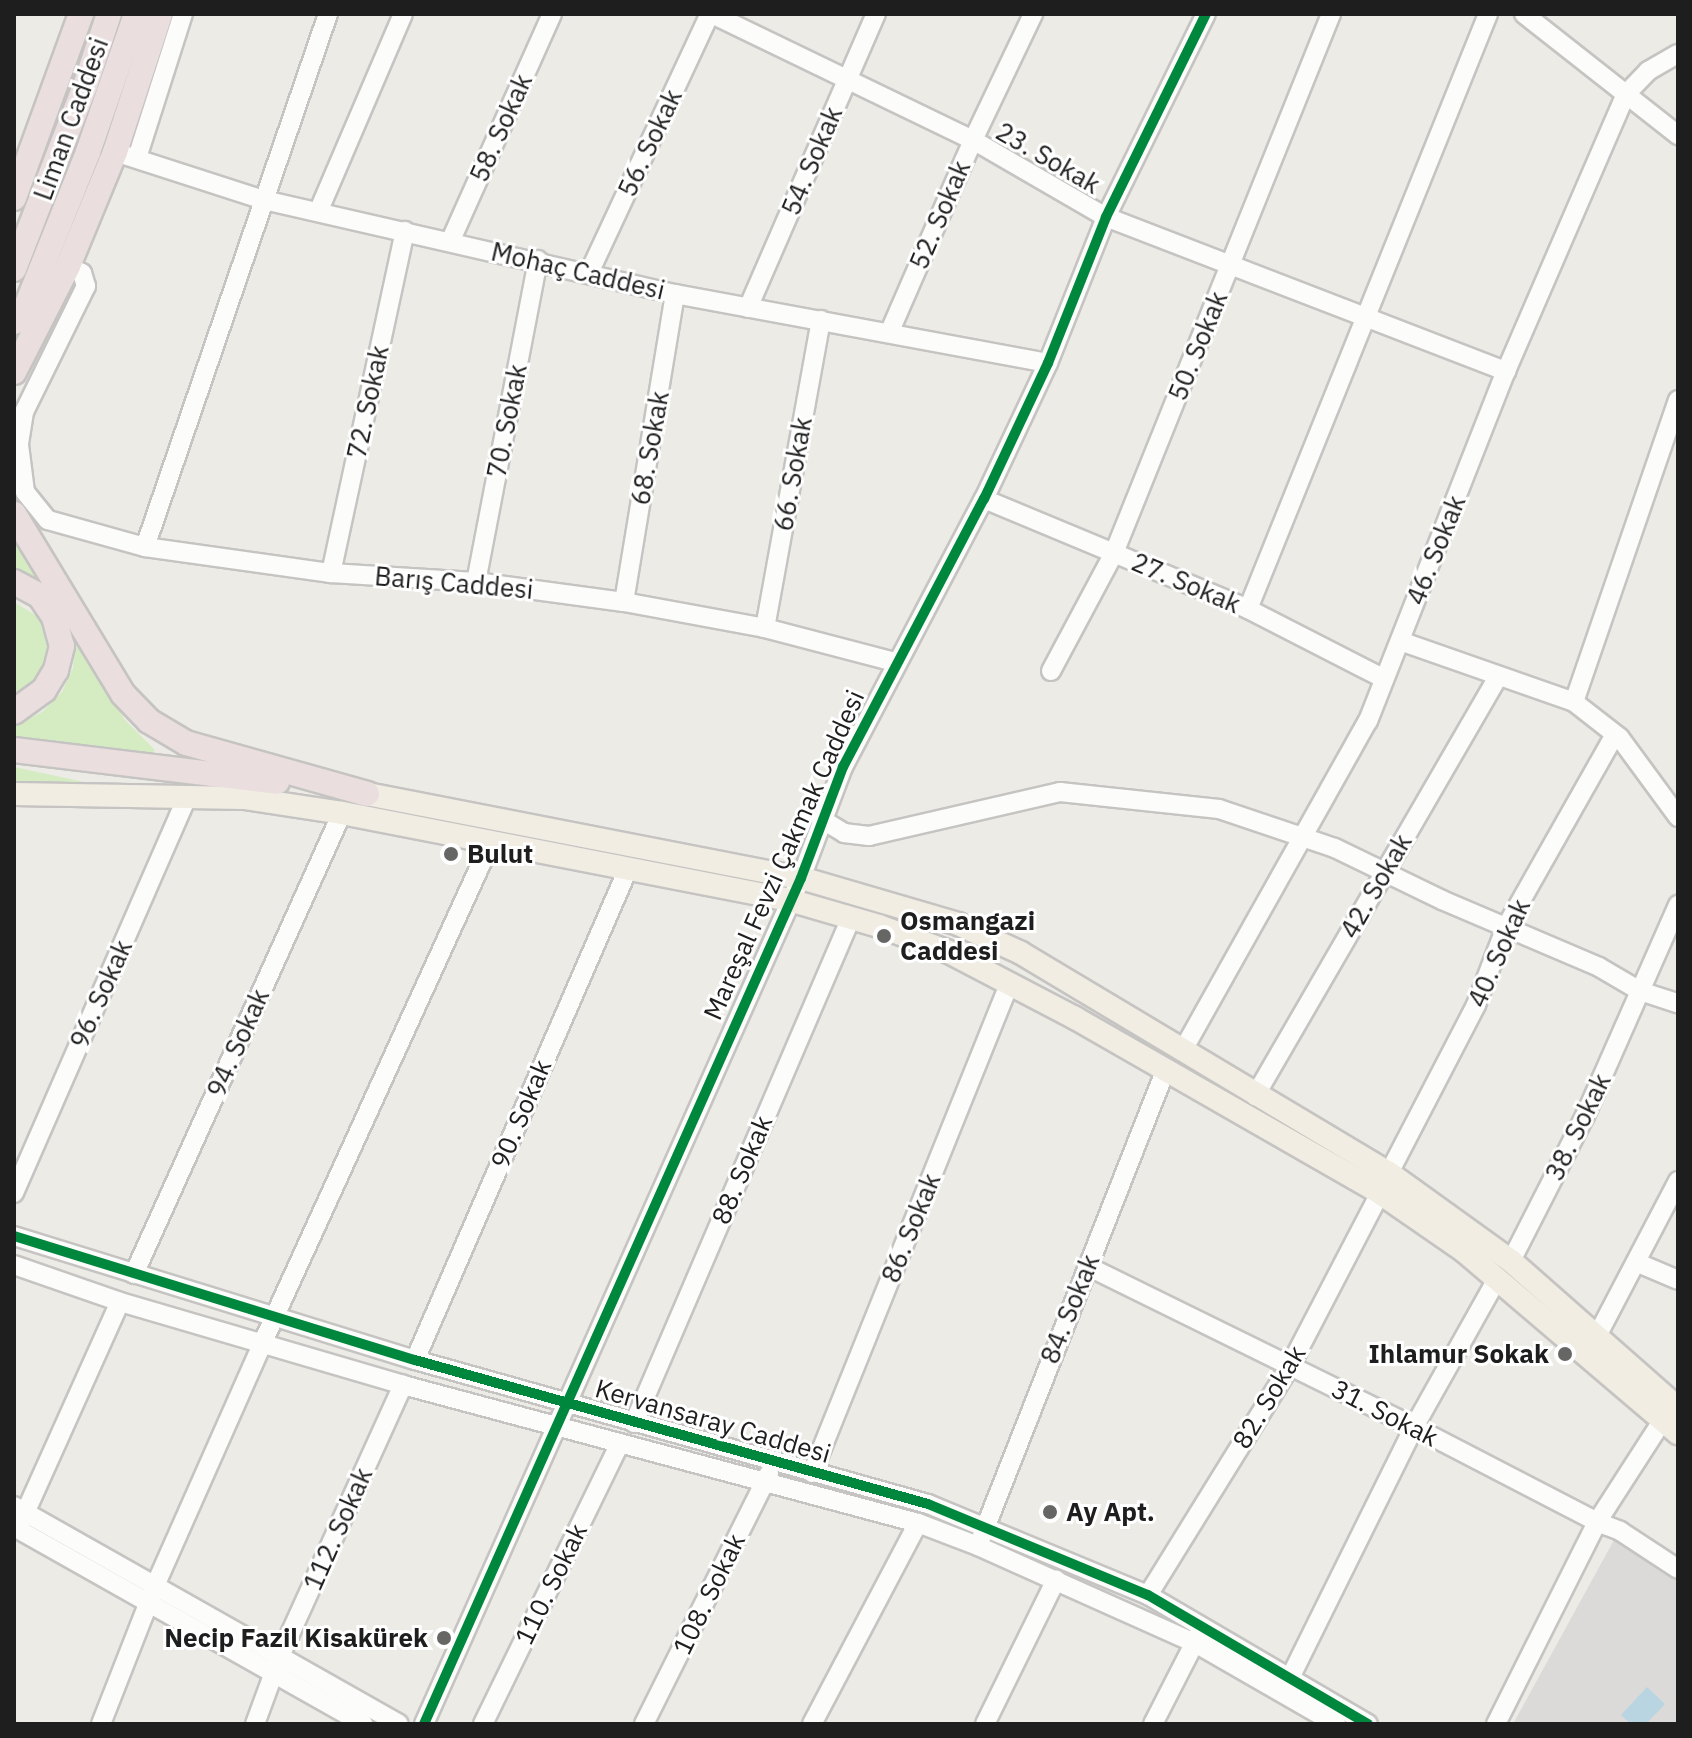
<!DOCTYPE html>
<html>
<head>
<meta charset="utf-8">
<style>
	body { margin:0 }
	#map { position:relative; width:1692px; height:1738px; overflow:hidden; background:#ecebe6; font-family:"IBM Plex Sans",sans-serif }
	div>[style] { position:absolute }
	.residential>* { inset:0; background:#dbdad8 }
	.grass>* { inset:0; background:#d5ecc3 }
	.water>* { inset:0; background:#b8d5e1 }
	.roads { filter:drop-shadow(2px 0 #c5c4c2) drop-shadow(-2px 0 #c5c4c2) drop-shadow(0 2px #c5c4c2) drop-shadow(0 -2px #c5c4c2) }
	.minor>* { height:18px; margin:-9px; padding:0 9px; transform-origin:9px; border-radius:9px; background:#fcfcfb }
	.major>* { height:22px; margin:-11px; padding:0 11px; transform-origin:11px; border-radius:11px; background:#f1ede3 }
	.highway>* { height:24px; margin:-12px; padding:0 12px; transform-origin:12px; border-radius:12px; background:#eadede }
	.cycleway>* { height:10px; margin:-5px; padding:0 5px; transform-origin:5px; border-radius:5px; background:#00873e }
	.dots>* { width:22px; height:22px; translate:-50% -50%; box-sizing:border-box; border:4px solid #fff; border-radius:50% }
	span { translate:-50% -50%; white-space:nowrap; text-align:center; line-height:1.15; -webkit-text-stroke:6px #fff; paint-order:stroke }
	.street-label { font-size:26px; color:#1e1e1e }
	.poi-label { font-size:26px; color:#1e1e1e; font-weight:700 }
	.left { translate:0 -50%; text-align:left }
	.right { translate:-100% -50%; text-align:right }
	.frame { position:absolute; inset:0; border:16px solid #1e1e1e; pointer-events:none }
</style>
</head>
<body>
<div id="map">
	<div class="residential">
		<div style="clip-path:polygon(1614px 1540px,1678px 1577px,1678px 1724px,1513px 1724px)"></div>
	</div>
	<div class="grass">
		<div style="clip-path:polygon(14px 536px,51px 594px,14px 580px)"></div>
		<div style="clip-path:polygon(14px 602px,40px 618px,52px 648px,44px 678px,14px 702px)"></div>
		<div style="clip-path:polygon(75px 638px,125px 720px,155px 750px,149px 757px,14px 739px,14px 727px,42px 712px,62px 692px,73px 668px)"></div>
		<div style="clip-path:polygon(14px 767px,89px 783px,14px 784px)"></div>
	</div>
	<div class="water">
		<div style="clip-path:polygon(1647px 1687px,1665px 1704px,1646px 1724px,1631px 1724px,1621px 1715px)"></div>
	</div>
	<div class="roads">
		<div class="minor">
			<div style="left:712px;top:14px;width:290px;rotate:25.8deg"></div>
			<div style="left:973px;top:140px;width:154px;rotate:30.1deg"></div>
			<div style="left:1106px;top:217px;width:429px;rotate:21.1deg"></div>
			<div style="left:1524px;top:14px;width:196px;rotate:38.2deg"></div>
			<div style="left:115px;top:152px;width:157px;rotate:17.9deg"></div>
			<div style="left:264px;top:200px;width:422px;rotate:12.9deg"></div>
			<div style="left:675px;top:294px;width:379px;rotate:10.5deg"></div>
			<div style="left:137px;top:158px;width:151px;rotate:-72.3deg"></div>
			<div style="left:319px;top:210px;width:213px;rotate:-66.8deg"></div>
			<div style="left:450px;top:242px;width:250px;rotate:-65.9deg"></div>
			<div style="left:68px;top:266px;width:16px;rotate:27deg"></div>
			<div style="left:82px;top:273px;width:14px;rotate:73deg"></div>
			<div style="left:86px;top:286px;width:140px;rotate:116.2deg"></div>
			<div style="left:24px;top:412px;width:33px;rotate:99deg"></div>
			<div style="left:19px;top:445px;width:47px;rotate:82.7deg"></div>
			<div style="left:25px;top:492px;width:36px;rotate:51deg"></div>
			<div style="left:48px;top:520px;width:101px;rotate:15.6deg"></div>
			<div style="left:145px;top:547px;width:188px;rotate:8deg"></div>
			<div style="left:331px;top:573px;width:145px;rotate:3.6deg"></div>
			<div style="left:476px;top:582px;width:149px;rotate:7.7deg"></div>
			<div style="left:624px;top:602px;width:143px;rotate:10.4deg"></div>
			<div style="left:765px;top:628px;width:134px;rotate:14.7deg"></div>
			<div style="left:589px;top:273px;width:286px;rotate:-65deg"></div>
			<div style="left:748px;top:308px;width:321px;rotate:-66.5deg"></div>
			<div style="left:890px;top:331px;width:208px;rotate:-66.5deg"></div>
			<div style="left:973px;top:140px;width:140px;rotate:-64.5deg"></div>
			<div style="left:1678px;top:400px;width:319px;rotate:109deg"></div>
			<div style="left:1574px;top:702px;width:58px;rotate:38deg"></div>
			<div style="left:1620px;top:738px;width:98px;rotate:53.7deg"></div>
			<div style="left:984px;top:499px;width:286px;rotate:22.6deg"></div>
			<div style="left:1248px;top:609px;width:152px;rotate:27.1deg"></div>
			<div style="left:145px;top:547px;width:564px;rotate:-71.05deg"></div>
			<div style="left:331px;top:573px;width:350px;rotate:-77.8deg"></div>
			<div style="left:476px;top:582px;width:328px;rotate:-79.1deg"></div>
			<div style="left:624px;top:602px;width:312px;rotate:-80.6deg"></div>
			<div style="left:1248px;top:609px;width:642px;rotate:-68.03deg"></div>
			<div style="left:765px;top:628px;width:313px;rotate:-79.7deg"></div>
			<div style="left:1400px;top:641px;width:184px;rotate:19.3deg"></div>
			<div style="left:1051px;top:671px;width:134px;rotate:-61.9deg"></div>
			<div style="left:1114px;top:553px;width:581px;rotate:-68.07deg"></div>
			<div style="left:821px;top:819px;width:27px;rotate:31deg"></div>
			<div style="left:844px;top:833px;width:25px;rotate:7deg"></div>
			<div style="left:869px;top:836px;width:196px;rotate:-13deg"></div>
			<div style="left:1060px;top:792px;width:160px;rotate:6.1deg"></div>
			<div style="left:1219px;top:809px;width:122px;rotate:18.6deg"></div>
			<div style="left:1335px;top:848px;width:119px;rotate:25.9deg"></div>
			<div style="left:1442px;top:900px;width:171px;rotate:23.1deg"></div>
			<div style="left:1599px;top:967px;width:48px;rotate:30.3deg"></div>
			<div style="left:1640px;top:991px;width:40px;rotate:18deg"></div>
			<div style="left:1183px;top:1050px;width:377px;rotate:-60.7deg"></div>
			<div style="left:1368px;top:721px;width:376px;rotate:-68.5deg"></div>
			<div style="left:1506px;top:371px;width:302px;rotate:-66.6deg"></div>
			<div style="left:1626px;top:94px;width:32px;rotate:-46deg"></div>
			<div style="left:1648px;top:71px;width:34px;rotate:-30deg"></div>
			<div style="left:1255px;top:1096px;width:484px;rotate:-59.9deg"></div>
			<div style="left:1389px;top:1173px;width:189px;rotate:-62.6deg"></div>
			<div style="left:1476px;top:1005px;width:84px;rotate:-69deg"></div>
			<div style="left:1506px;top:927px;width:219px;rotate:-60.5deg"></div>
			<div style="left:14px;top:1193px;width:434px;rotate:-66.4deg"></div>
			<div style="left:14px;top:1236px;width:420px;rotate:17.2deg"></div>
			<div style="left:415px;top:1360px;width:533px;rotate:15.68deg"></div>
			<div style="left:928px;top:1504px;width:238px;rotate:22.5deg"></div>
			<div style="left:1148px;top:1595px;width:255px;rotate:30.4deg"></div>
			<div style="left:1511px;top:1261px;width:163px;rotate:-63deg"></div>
			<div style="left:1585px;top:1116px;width:231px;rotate:-66.2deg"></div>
			<div style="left:1638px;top:1263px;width:43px;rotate:23deg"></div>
			<div style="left:14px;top:1265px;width:112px;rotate:19.2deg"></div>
			<div style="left:120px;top:1302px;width:295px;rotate:16.3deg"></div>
			<div style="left:403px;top:1385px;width:533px;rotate:15deg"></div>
			<div style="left:918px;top:1523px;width:64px;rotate:21deg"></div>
			<div style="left:978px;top:1546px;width:238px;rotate:24.1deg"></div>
			<div style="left:1195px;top:1643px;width:163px;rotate:29.9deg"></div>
			<div style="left:1087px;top:1266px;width:364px;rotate:26.2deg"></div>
			<div style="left:1414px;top:1427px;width:206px;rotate:27.4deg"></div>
			<div style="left:1597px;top:1522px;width:25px;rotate:21deg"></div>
			<div style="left:1620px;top:1531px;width:69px;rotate:33.2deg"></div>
			<div style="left:134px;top:1274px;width:506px;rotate:-65.72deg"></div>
			<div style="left:1597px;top:1336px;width:175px;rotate:-62.4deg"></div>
			<div style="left:415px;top:1360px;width:535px;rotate:-66.55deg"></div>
			<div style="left:634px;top:1423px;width:550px;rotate:-66.75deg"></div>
			<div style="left:812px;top:1473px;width:529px;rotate:-68.04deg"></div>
			<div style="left:14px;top:1506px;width:442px;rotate:29.5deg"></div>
			<div style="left:21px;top:1522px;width:241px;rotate:-65.8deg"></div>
			<div style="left:14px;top:1527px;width:401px;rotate:29.4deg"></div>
			<div style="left:982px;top:1536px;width:499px;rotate:-68.5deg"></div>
			<div style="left:1148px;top:1595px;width:269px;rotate:-58.2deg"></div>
			<div style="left:1290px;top:1366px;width:195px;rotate:-62.5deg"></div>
			<div style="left:1290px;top:1678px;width:280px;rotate:-63.7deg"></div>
			<div style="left:1414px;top:1427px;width:170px;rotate:-60.7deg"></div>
			<div style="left:101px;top:1724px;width:148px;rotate:-68.6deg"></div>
			<div style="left:155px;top:1586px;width:267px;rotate:-66.1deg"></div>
			<div style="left:263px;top:1342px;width:550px;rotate:-65.49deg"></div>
			<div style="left:255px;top:1724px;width:72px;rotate:-69.8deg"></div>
			<div style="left:280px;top:1656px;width:298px;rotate:-65.6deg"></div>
			<div style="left:424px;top:1724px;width:926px;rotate:-65.98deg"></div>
			<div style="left:801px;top:878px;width:119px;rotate:-69.3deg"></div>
			<div style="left:843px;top:767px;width:303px;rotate:-62.3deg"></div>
			<div style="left:984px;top:499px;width:150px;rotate:-64.8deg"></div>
			<div style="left:1048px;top:363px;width:157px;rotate:-68.3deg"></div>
			<div style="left:1106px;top:217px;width:226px;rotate:-63.8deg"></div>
			<div style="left:483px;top:1724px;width:310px;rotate:-64deg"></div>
			<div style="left:644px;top:1724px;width:280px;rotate:-63.5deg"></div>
			<div style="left:812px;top:1724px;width:227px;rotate:-62.2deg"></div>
			<div style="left:985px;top:1724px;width:161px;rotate:-63.8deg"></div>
			<div style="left:1153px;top:1724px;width:101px;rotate:-62.9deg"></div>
			<div style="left:1496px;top:1724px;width:226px;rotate:-63.4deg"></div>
			<div style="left:1597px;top:1522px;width:120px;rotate:-57.2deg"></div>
		</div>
		<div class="major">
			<div style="left:14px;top:794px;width:230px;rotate:1deg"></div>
			<div style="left:244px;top:798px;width:99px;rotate:8.7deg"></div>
			<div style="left:342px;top:813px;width:455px;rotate:11deg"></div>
			<div style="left:789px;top:900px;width:94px;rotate:16.1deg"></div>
			<div style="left:879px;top:926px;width:75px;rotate:20.4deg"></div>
			<div style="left:949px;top:952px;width:142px;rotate:27.6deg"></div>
			<div style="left:1075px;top:1018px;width:352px;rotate:29.8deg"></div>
			<div style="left:1380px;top:1193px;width:102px;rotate:34.6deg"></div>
			<div style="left:1464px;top:1251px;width:281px;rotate:40.4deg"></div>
			<div style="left:367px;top:794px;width:442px;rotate:11deg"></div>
			<div style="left:801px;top:878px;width:164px;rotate:16.3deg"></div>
			<div style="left:958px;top:924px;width:69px;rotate:24.7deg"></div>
			<div style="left:1021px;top:953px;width:429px;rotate:30.9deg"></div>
			<div style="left:1389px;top:1173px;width:150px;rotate:35.8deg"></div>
			<div style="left:1511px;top:1261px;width:222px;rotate:41.4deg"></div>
		</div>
		<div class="highway">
			<div style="left:14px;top:198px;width:196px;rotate:-70deg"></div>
			<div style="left:14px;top:269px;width:196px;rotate:-68.8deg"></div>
			<div style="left:85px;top:86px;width:76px;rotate:-71.6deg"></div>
			<div style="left:14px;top:322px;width:17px;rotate:-50deg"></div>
			<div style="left:25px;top:309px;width:169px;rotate:-68.1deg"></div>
			<div style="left:88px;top:152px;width:146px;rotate:-70.8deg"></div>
			<div style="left:14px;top:372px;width:119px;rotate:-63deg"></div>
			<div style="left:68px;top:266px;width:123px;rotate:-67.6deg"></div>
			<div style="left:115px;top:152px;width:145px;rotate:-71.9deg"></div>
			<div style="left:14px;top:514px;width:210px;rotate:58.8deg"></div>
			<div style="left:123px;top:694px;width:37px;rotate:46deg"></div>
			<div style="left:149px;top:721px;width:43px;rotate:30.7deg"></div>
			<div style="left:186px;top:743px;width:188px;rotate:15.7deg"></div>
			<div style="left:14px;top:582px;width:30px;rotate:28deg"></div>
			<div style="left:40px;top:596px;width:25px;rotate:56deg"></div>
			<div style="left:54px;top:617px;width:30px;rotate:75deg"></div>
			<div style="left:62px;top:646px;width:25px;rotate:104deg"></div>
			<div style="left:56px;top:670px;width:23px;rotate:121deg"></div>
			<div style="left:44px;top:690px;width:37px;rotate:144deg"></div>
			<div style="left:14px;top:750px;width:265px;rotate:6.9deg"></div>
		</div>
	</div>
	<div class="cycleway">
		<div style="left:14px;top:1236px;width:420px;rotate:17.2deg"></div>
		<div style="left:415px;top:1360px;width:533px;rotate:15.68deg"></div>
		<div style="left:928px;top:1504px;width:238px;rotate:22.5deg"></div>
		<div style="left:1148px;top:1595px;width:255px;rotate:30.4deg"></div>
		<div style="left:424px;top:1724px;width:926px;rotate:-65.98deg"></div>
		<div style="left:801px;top:878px;width:119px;rotate:-69.3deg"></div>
		<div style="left:843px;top:767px;width:303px;rotate:-62.3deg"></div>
		<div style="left:984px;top:499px;width:150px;rotate:-64.8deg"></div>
		<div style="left:1048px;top:363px;width:157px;rotate:-68.3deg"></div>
		<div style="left:1106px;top:217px;width:226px;rotate:-63.8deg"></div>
	</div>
	<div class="dots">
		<div style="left:451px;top:854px;background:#666664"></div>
		<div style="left:884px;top:936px;background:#666664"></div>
		<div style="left:1565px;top:1354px;background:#666664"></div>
		<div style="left:1050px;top:1512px;background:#666664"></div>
		<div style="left:444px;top:1638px;background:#666664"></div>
	</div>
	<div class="street-label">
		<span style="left:71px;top:119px;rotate:-70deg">Liman Caddesi</span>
		<span style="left:501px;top:128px;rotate:-66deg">58. Sokak</span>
		<span style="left:650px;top:143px;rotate:-65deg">56. Sokak</span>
		<span style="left:1048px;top:158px;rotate:30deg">23. Sokak</span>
		<span style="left:812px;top:161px;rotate:-67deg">54. Sokak</span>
		<span style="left:940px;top:215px;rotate:-67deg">52. Sokak</span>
		<span style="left:578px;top:271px;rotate:13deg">Mohaç Caddesi</span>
		<span style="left:1198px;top:346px;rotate:-68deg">50. Sokak</span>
		<span style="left:368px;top:402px;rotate:-78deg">72. Sokak</span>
		<span style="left:507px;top:421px;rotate:-79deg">70. Sokak</span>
		<span style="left:650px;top:448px;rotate:-80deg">68. Sokak</span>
		<span style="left:793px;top:474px;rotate:-80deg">66. Sokak</span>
		<span style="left:1436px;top:550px;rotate:-68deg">46. Sokak</span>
		<span style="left:454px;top:583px;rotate:5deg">Barış Caddesi</span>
		<span style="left:1186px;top:583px;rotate:23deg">27. Sokak</span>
		<span style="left:784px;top:855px;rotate:-66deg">Mareşal Fevzi Çakmak Caddesi</span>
		<span style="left:1376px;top:886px;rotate:-60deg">42. Sokak</span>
		<span style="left:1499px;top:953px;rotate:-66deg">40. Sokak</span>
		<span style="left:101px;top:994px;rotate:-66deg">96. Sokak</span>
		<span style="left:238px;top:1043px;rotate:-66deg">94. Sokak</span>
		<span style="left:521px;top:1114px;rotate:-67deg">90. Sokak</span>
		<span style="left:1578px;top:1127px;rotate:-64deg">38. Sokak</span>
		<span style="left:742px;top:1170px;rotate:-67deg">88. Sokak</span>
		<span style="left:911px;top:1228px;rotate:-68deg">86. Sokak</span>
		<span style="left:1070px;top:1309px;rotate:-68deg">84. Sokak</span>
		<span style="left:1269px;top:1397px;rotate:-59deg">82. Sokak</span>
		<span style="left:1385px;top:1413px;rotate:27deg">31. Sokak</span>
		<span style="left:713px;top:1421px;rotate:16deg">Kervansaray Caddesi</span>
		<span style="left:338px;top:1529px;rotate:-66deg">112. Sokak</span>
		<span style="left:551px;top:1584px;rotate:-64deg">110. Sokak</span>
		<span style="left:709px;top:1594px;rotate:-64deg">108. Sokak</span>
	</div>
	<div class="poi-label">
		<span class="left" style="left:467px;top:854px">Bulut</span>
		<span class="left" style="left:900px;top:936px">Osmangazi<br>Caddesi</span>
		<span class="right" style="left:1549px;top:1354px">Ihlamur Sokak</span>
		<span class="left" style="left:1066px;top:1512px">Ay Apt.</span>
		<span class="right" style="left:428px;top:1638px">Necip Fazil Kisakürek</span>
	</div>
	<div class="frame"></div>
</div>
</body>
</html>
